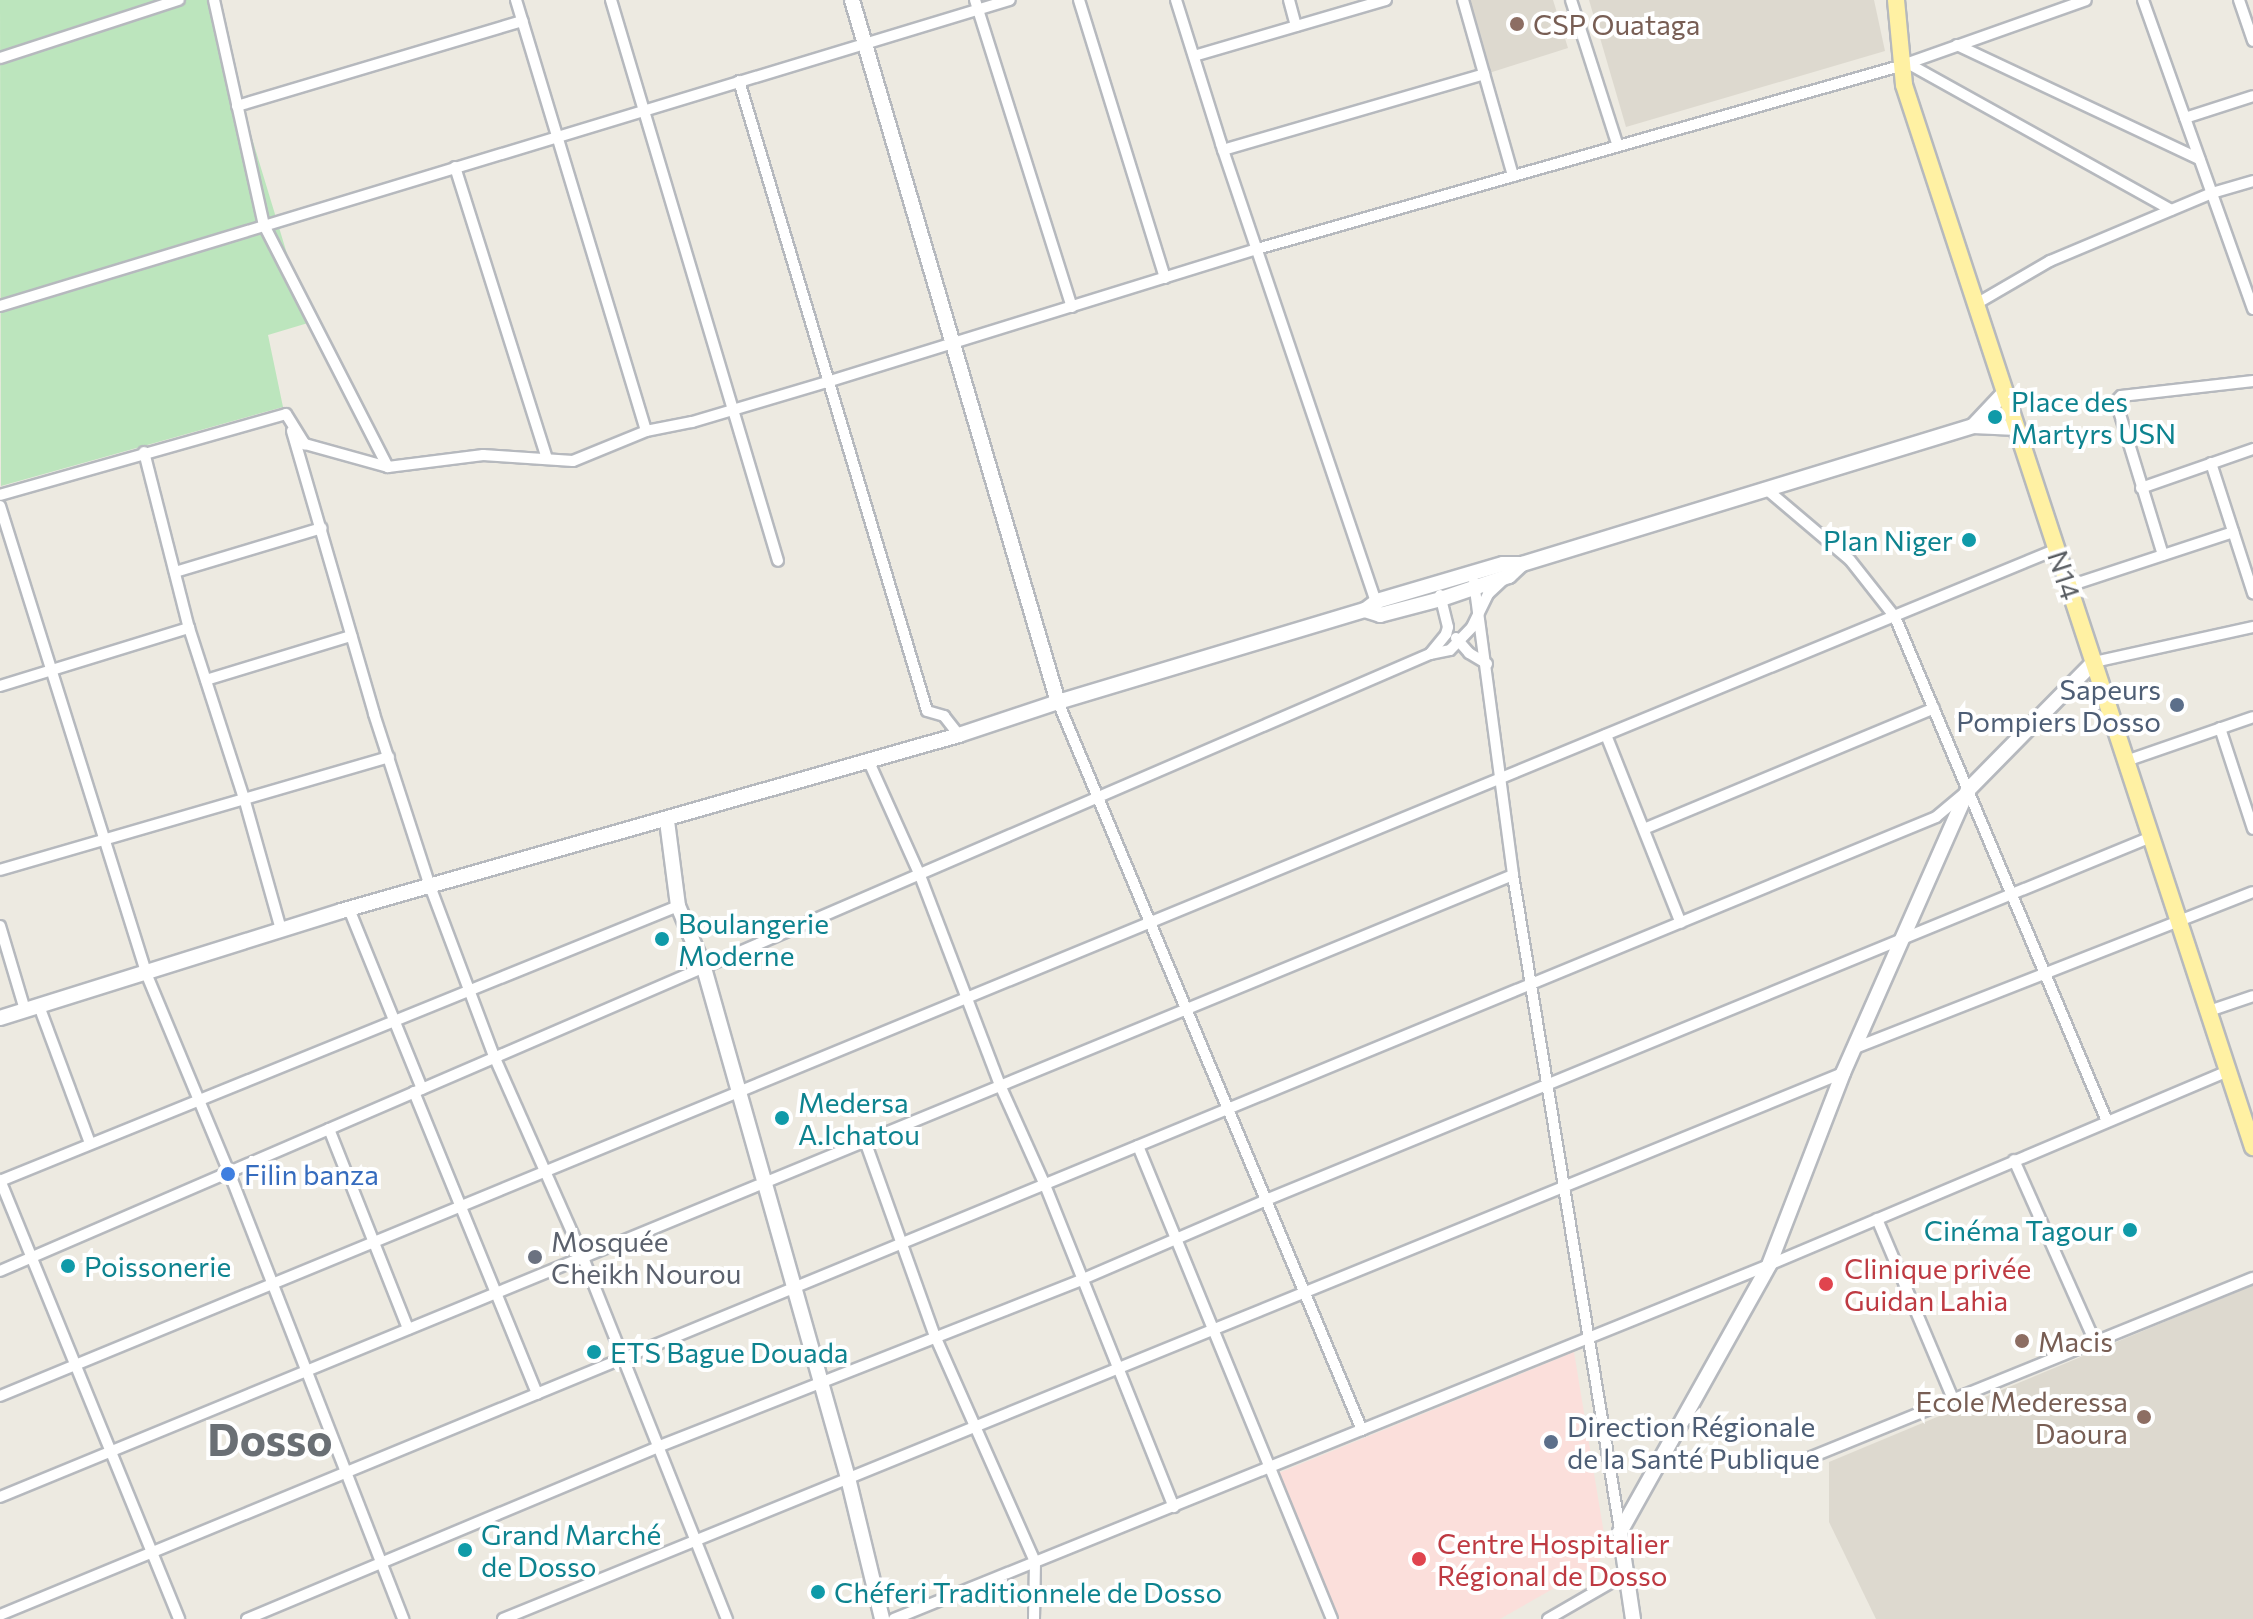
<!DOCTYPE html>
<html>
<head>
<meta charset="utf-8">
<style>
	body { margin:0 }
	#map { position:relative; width:2253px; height:1619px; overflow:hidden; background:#edeae1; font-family:Commissioner,sans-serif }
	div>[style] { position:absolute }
	.education>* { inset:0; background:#ddd9cf }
	.medical>* { inset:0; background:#fbdfdb }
	.green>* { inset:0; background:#bce5bd }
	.roads { filter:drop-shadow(2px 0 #b6b9be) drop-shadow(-2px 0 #b6b9be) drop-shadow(0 2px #b6b9be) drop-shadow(0 -2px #b6b9be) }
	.street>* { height:10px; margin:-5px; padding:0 5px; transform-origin:5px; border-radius:5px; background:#fff }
	.secondary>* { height:14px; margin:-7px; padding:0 7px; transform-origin:7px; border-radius:7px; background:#fff }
	.primary>* { height:16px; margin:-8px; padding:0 8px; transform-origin:8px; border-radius:8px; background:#fff1a3 }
	.dots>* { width:22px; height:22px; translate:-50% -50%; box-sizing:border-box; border:4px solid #fff; border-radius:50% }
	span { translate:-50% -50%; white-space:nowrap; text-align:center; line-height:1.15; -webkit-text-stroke:8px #fff; paint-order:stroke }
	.education-label { font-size:28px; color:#785e54 }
	.left { translate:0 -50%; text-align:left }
	.right { translate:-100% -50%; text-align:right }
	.culture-label { font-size:28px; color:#0d838f }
	.street-label { font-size:28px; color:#595d62 }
	.service-label { font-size:28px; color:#4e5e75 }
	.shop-label { font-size:28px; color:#366cbe }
	.worship-label { font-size:28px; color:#5b616d }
	.health-label { font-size:28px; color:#be3a42 }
	.town-label { font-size:44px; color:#6a6f74; font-weight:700 }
</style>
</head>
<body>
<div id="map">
	<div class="education">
		<div style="clip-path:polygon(1467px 0,1553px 0,1568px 48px,1489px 73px)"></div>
		<div style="clip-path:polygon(1589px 0,1874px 0,1885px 51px,1626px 127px)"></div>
		<div style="clip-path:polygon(2253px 1285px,2253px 1619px,1876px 1619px,1829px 1522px,1829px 1462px)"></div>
	</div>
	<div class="medical">
		<div style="clip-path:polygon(1574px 1352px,1607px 1552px,1595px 1565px,1500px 1619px,1336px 1619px,1276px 1474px)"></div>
	</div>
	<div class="green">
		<div style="clip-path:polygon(0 0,210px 0,308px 323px,268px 335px,283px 407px,1px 486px)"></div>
	</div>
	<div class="roads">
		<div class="street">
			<div style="left:214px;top:0;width:230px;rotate:77.5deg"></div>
			<div style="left:264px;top:225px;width:272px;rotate:62.9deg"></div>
			<div style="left:516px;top:0;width:450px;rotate:73.2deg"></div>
			<div style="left:611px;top:0;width:585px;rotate:73.42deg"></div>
			<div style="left:975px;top:0;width:322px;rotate:72.5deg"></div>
			<div style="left:1079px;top:0;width:291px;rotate:72.8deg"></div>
			<div style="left:1176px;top:0;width:151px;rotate:72.6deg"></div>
			<div style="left:1221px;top:144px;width:487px;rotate:71.3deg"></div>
			<div style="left:1289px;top:0;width:27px;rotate:75deg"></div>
			<div style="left:1463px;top:0;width:183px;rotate:74.1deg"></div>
			<div style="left:1571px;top:0;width:153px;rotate:72.2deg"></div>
			<div style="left:2143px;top:0;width:328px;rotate:70.4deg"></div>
			<div style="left:2239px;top:0;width:43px;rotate:71.1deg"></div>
			<div style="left:1957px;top:45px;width:268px;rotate:25.2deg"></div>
			<div style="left:1194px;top:56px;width:200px;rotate:-16.3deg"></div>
			<div style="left:0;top:58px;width:188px;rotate:-18deg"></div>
			<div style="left:1909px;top:64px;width:300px;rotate:29.1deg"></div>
			<div style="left:739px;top:81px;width:657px;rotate:73.38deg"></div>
			<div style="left:927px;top:711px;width:18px;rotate:16deg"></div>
			<div style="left:944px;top:716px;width:24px;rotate:52deg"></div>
			<div style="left:237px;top:106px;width:298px;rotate:-16.6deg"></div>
			<div style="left:2185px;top:118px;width:71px;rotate:-17.9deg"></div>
			<div style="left:1223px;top:150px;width:272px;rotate:-16.2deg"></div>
			<div style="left:455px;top:167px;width:306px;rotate:72.5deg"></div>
			<div style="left:1976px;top:304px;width:86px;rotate:-30.2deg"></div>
			<div style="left:2050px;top:261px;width:176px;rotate:-22.8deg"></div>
			<div style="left:2212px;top:193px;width:43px;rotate:-16.3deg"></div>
			<div style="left:0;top:306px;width:1055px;rotate:-16.86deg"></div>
			<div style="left:286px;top:414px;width:36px;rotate:58deg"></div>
			<div style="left:305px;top:444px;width:86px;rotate:15.5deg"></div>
			<div style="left:388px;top:467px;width:96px;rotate:-7.2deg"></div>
			<div style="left:483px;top:455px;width:90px;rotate:3.8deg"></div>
			<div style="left:573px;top:461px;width:79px;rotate:-22.3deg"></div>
			<div style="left:646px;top:431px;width:47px;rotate:-11.1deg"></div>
			<div style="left:692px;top:422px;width:141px;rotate:-16.5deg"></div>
			<div style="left:827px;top:382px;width:450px;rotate:-17.2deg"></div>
			<div style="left:1257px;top:249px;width:669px;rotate:-15.89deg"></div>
			<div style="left:1900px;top:66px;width:197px;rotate:-19.5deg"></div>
			<div style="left:292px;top:431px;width:295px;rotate:73.8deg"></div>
			<div style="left:374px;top:714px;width:181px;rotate:72deg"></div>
			<div style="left:430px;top:886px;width:182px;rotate:69.4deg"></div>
			<div style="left:494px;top:1056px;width:218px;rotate:66.1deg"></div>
			<div style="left:582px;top:1255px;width:392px;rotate:68.3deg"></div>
			<div style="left:144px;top:452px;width:182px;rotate:75.7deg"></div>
			<div style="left:189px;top:628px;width:179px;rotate:72.1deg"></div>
			<div style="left:244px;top:798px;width:137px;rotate:74.3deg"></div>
			<div style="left:2211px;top:463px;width:137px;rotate:72.1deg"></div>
			<div style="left:1765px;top:488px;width:111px;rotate:40.3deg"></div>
			<div style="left:1850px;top:560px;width:73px;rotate:51.7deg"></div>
			<div style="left:1895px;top:617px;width:547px;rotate:67.19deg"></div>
			<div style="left:2141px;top:488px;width:119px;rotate:-19.2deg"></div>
			<div style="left:0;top:495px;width:297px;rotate:-15.8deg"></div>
			<div style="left:0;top:506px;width:489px;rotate:72.6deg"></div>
			<div style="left:146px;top:973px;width:216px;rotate:67.4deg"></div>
			<div style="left:229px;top:1172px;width:480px;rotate:68.7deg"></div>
			<div style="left:2163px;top:555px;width:161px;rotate:-107deg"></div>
			<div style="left:2116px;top:401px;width:7px;rotate:-45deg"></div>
			<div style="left:2121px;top:396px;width:133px;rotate:-6.5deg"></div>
			<div style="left:175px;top:572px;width:153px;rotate:-16.7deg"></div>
			<div style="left:1474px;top:582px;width:296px;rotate:82.4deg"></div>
			<div style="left:1513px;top:875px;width:664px;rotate:80.72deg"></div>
			<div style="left:2069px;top:586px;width:173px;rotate:-18.2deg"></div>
			<div style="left:1456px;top:638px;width:20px;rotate:49deg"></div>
			<div style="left:1469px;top:653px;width:21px;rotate:31deg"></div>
			<div style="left:1430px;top:654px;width:26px;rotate:-51deg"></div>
			<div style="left:1446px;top:634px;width:7px;rotate:-74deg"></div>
			<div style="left:1448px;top:627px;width:33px;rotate:-104deg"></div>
			<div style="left:2094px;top:662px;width:163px;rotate:-12.4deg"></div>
			<div style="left:206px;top:680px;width:152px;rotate:-16.9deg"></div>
			<div style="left:0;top:686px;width:198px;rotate:-17.1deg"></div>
			<div style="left:1058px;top:702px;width:789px;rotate:67.34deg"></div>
			<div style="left:2220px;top:728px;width:106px;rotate:71.9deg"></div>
			<div style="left:1606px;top:735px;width:202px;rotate:68.3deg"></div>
			<div style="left:2126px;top:761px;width:134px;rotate:-19.1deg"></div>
			<div style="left:869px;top:762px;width:122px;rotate:65.8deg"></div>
			<div style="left:919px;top:873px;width:227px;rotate:69.1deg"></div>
			<div style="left:1000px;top:1085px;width:110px;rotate:65.8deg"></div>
			<div style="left:1045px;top:1185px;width:347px;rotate:68.2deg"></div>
			<div style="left:1644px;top:829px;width:314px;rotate:-22.6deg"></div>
			<div style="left:0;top:870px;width:405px;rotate:-16.2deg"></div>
			<div style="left:349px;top:909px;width:194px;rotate:67.9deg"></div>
			<div style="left:0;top:926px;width:88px;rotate:73.4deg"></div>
			<div style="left:39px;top:1006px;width:146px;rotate:69.6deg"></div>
			<div style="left:2209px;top:1011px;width:46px;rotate:-18.8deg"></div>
			<div style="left:1855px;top:1048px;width:427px;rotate:-21.4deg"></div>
			<div style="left:414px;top:1092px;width:326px;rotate:67.8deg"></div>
			<div style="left:329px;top:1129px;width:215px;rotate:68.4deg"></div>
			<div style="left:865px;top:1141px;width:207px;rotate:70.3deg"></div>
			<div style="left:935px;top:1336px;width:247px;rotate:66.1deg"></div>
			<div style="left:1035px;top:1562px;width:57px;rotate:91deg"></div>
			<div style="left:1138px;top:1146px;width:511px;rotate:67.7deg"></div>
			<div style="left:2014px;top:1160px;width:199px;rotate:66deg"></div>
			<div style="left:0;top:1180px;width:474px;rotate:67.8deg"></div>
			<div style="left:0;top:1181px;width:732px;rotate:-22.08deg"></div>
			<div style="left:1877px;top:1219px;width:195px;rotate:67.1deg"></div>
			<div style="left:0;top:1271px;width:1557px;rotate:-23.34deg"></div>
			<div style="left:1430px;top:654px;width:20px;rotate:-11deg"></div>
			<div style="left:1450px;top:650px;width:32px;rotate:-46deg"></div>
			<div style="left:1472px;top:627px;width:37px;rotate:-64deg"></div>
			<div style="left:1488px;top:594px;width:19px;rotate:-43deg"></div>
			<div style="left:0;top:1396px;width:2225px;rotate:-22.38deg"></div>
			<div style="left:1804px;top:1460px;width:484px;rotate:-22.1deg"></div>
			<div style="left:0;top:1497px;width:1636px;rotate:-22.35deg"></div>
			<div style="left:0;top:1615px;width:2094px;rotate:-22.4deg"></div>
			<div style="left:1936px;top:817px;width:35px;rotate:-40deg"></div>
			<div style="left:247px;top:1619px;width:448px;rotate:-22.7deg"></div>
			<div style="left:660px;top:1446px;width:455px;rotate:-21.5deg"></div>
			<div style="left:1083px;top:1279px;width:199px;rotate:-23.3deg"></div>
			<div style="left:1266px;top:1200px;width:957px;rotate:-22.3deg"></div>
			<div style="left:503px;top:1619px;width:1447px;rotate:-22.17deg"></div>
			<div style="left:894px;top:1619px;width:944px;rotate:-22.03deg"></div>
			<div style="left:1769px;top:1265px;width:498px;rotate:-22.9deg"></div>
			<div style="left:1548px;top:1619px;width:90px;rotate:-30deg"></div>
		</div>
		<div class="secondary">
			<div style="left:852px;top:0;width:732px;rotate:73.65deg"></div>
			<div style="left:1973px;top:426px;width:47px;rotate:-46.7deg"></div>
			<div style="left:1365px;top:610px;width:16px;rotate:18deg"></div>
			<div style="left:1380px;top:615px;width:63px;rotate:-14.7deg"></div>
			<div style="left:1441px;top:599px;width:72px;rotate:-18.7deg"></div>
			<div style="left:1509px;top:576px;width:18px;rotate:-43deg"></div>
			<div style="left:667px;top:821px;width:86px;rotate:82.6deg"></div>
			<div style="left:678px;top:906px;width:67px;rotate:67.2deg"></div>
			<div style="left:704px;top:968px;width:530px;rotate:74.23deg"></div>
			<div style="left:848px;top:1478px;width:145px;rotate:76.4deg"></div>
			<div style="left:0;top:1018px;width:357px;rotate:-17.4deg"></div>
			<div style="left:341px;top:911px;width:643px;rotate:-15.9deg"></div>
			<div style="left:959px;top:735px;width:104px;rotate:-18.4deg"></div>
			<div style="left:1058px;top:702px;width:320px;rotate:-16.7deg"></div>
			<div style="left:1365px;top:610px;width:15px;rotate:-37deg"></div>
			<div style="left:1377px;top:601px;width:131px;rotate:-16.4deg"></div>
			<div style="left:1503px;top:564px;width:19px"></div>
			<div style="left:1522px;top:564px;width:472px;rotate:-17deg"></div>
			<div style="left:1973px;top:426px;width:44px;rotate:2.6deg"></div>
			<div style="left:1633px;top:1619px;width:88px;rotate:-98.5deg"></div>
			<div style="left:1620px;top:1532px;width:306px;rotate:-60.8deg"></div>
			<div style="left:1769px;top:1265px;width:206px;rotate:-68.9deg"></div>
			<div style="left:1843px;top:1073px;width:309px;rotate:-66.2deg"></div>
			<div style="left:1968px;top:790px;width:180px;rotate:-45.5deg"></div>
		</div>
		<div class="primary">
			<div style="left:1896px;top:0;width:85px;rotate:84.6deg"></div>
			<div style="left:1904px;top:85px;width:1118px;rotate:71.81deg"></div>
		</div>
	</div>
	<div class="dots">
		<div style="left:1517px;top:24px;background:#8d6e63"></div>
		<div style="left:1995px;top:417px;background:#0f9aa8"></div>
		<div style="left:1969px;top:540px;background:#0f9aa8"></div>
		<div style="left:2177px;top:705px;background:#5c6f8a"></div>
		<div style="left:662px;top:939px;background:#0f9aa8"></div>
		<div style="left:782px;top:1118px;background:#0f9aa8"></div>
		<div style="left:228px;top:1174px;background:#3f7fe0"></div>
		<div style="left:2130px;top:1230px;background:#0f9aa8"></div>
		<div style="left:535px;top:1257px;background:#6b7280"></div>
		<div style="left:68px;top:1266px;background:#0f9aa8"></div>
		<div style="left:1826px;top:1284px;background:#e0444e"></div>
		<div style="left:2022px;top:1341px;background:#8d6e63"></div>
		<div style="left:594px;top:1352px;background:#0f9aa8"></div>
		<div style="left:2144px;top:1417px;background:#8d6e63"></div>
		<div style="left:1551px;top:1442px;background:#5c6f8a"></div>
		<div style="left:465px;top:1550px;background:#0f9aa8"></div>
		<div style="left:1419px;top:1559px;background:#e0444e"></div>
		<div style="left:818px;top:1592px;background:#0f9aa8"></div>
	</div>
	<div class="education-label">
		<span class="left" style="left:1533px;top:24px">CSP Ouataga</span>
		<span class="left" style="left:2038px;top:1341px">Macis</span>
		<span class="right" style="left:2128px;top:1417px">Ecole Mederessa<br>Daoura</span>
	</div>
	<div class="culture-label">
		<span class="left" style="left:2011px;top:417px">Place des<br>Martyrs USN</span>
		<span class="right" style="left:1953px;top:540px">Plan Niger</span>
		<span class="left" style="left:678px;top:939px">Boulangerie<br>Moderne</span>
		<span class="left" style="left:798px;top:1118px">Medersa<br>A.Ichatou</span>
		<span class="right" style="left:2114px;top:1230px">Cinéma Tagour</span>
		<span class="left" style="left:84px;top:1266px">Poissonerie</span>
		<span class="left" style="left:610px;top:1352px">ETS Bague Douada</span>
		<span class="left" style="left:481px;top:1550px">Grand Marché<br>de Dosso</span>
		<span class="left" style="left:834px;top:1592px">Chéferi Traditionnele de Dosso</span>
	</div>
	<div class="street-label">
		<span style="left:2065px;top:575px;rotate:72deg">N14</span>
	</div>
	<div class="service-label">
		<span class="right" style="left:2161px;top:705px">Sapeurs<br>Pompiers Dosso</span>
		<span class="left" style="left:1567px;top:1442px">Direction Régionale<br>de la Santé Publique</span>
	</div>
	<div class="shop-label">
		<span class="left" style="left:244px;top:1174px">Filin banza</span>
	</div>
	<div class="worship-label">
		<span class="left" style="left:551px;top:1257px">Mosquée<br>Cheikh Nourou</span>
	</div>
	<div class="health-label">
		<span class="left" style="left:1844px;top:1284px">Clinique privée<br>Guidan Lahia</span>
		<span class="left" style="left:1437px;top:1559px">Centre Hospitalier<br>Régional de Dosso</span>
	</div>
	<div class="town-label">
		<span style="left:270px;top:1438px">Dosso</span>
	</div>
</div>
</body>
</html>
